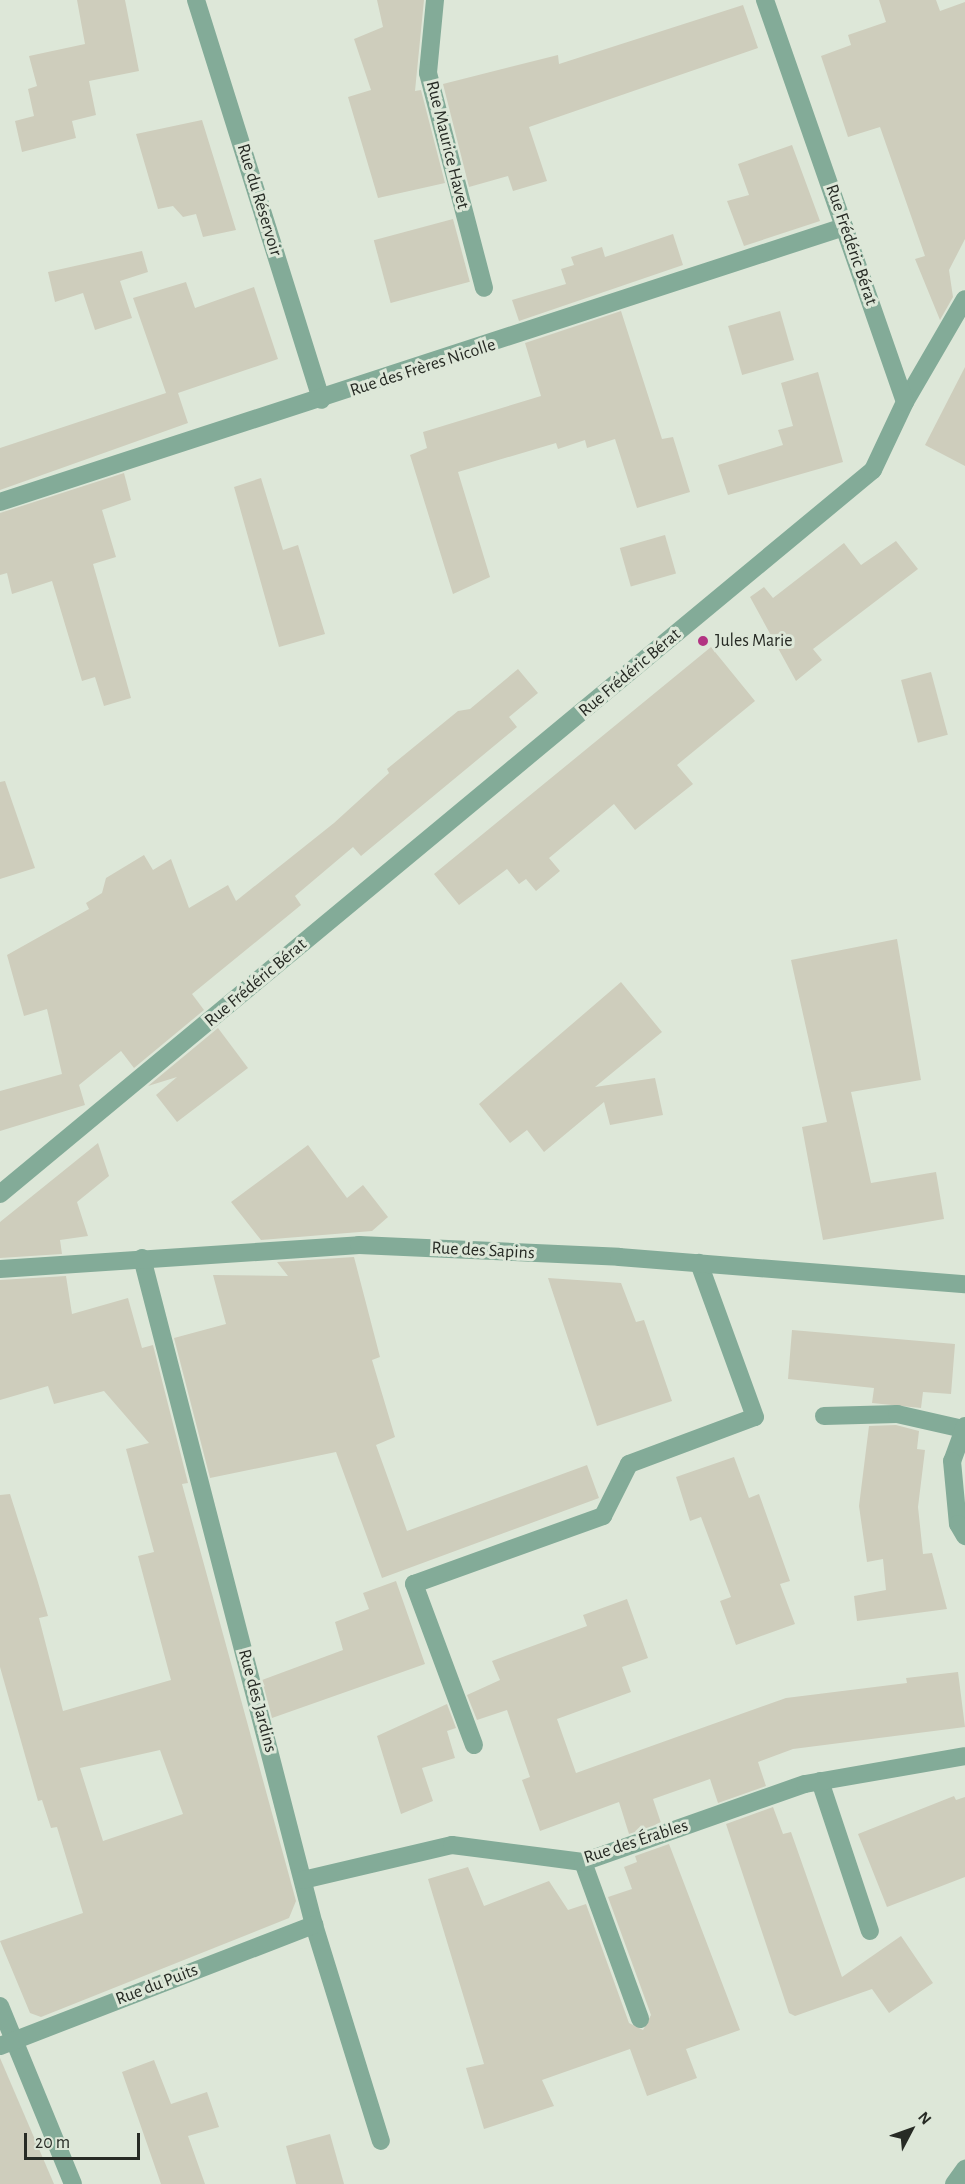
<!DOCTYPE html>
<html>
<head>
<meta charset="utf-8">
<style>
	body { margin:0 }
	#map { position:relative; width:965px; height:2184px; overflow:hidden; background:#dde7d8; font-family:"Alegreya Sans",sans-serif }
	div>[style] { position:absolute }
	.building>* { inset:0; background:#cecdbc; transform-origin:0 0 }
	.lane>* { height:18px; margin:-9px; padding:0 9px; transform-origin:9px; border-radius:9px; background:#83ab98 }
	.street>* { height:18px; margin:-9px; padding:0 9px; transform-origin:9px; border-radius:9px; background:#83ab98 }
	.dots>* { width:16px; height:16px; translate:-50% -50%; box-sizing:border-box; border:3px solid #dde7d8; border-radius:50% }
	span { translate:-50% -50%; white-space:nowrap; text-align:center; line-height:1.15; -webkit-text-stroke:6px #dde7d8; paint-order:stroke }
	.street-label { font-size:18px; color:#272b25 }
	.poi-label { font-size:18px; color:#272b25 }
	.left { translate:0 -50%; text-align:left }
	.north { position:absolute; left:881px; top:2100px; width:60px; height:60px; -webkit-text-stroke:4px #dde7d8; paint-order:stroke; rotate:49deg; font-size:16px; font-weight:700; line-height:24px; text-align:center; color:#272b25 }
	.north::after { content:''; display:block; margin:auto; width:21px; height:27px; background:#272b25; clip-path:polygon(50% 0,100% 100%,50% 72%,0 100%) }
	.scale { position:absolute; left:24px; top:2133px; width:116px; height:27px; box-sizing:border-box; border:3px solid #272b25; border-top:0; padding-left:8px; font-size:18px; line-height:21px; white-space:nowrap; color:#272b25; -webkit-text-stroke:4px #dde7d8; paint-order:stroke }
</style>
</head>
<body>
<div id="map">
	<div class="building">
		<div style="clip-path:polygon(77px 0,125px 0,139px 71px,89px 81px,96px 115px,72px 121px,76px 138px,22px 152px,15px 121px,34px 116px,28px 89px,37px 86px,29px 56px,85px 44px)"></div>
		<div style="clip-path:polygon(377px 0,424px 0,415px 91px,421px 90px,445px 183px,378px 198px,348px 97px,371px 90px,354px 39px,383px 27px)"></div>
		<div style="clip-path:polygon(879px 0,936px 0,940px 11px,965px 2px,965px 239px,949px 270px,953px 297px,940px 320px,915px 259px,925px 256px,880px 127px,848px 137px,821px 56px,851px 45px,848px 35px,886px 22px)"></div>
		<div style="clip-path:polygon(743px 5px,758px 48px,529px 127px,547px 181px,513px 191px,508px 176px,469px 187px,443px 84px,558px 55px,559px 64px)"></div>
		<div style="clip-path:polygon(202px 120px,236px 230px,203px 237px,196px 214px,183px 217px,173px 206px,158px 209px,136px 134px)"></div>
		<div style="clip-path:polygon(792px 145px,820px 221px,744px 246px,727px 201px,749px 195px,738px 164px)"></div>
		<div style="left:453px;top:219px;width:65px;height:82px;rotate:75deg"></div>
		<div style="clip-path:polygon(673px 234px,683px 265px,519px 321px,512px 300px,566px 284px,561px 269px,574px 265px,571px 257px,602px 247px,605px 257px)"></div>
		<div style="clip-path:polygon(142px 251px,148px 272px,120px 281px,132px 318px,95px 330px,83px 293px,55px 302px,48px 272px)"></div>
		<div style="clip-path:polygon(186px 282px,195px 308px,254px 287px,278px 359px,178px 393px,188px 423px,0 490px,0 448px,166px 393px,133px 298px)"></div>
		<div style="clip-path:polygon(621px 311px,662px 439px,673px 437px,690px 492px,637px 508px,615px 439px,587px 448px,585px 440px,558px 449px,556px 443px,458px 472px,490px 577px,453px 594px,410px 455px,427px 448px,423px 432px,541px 396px,525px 343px)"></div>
		<div style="left:780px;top:311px;width:51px;height:54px;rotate:74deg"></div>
		<div style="clip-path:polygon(965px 367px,965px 466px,925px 445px)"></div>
		<div style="clip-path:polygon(818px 372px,843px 462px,728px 495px,718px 465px,783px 445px,778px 430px,793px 426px,781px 383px)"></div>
		<div style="clip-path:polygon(124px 473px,131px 500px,102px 510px,116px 557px,93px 564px,131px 698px,104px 706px,95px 677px,82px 681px,52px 581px,12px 594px,7px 573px,0 575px,0 513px)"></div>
		<div style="clip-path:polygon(261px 478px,283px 550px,298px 545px,325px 634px,279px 647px,234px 487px)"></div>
		<div style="left:665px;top:535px;width:40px;height:47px;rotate:74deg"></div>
		<div style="clip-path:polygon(896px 541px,918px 569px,813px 649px,822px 660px,796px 681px,750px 597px,764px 587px,773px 598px,844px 543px,861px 565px)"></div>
		<div style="clip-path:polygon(711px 647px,755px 701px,677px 765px,693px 784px,635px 830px,614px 804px,549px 858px,560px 871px,536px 891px,526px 879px,519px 884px,507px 869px,459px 905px,434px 874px)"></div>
		<div style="clip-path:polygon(518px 669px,538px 693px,509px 717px,517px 727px,361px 856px,353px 847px,295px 896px,301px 905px,192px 994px,204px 1010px,134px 1068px,121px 1051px,79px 1085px,85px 1105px,0 1131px,0 1091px,62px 1074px,47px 1009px,24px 1016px,7px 955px,89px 909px,86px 903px,102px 893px,106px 878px,144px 855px,153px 870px,171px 859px,189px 908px,228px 885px,236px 901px,334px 823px,389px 773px,387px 769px,458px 711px,470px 709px)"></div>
		<div style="left:931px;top:672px;width:65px;height:31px;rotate:75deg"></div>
		<div style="clip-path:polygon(5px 781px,35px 868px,0 879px,0 782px)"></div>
		<div style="clip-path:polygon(897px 939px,921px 1080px,851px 1092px,871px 1183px,936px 1172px,944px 1219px,823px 1240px,802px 1127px,827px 1122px,791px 960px)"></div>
		<div style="clip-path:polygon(621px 982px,662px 1032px,595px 1087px,655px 1078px,663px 1115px,610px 1125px,604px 1102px,544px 1152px,527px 1130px,510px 1143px,479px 1104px)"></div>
		<div style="clip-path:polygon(218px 1028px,248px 1068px,177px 1122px,156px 1095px,177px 1077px,148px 1086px)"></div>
		<div style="clip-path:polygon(98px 1143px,109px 1176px,77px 1202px,88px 1236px,60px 1240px,62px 1254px,0 1258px,0 1222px)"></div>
		<div style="clip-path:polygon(308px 1145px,347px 1198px,363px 1185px,388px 1217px,372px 1231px,261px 1240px,231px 1202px)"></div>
		<div style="clip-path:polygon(354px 1257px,380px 1357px,372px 1360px,395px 1437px,376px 1445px,407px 1531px,587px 1465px,599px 1498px,382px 1578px,336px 1452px,210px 1478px,174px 1338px,226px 1324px,213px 1275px,288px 1276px,277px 1262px)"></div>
		<div style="clip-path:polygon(evenodd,66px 1276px,72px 1314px,128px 1298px,142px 1348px,153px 1345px,188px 1483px,182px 1484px,296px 1901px,289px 1918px,41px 2017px,30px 2013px,0 1941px,83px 1913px,57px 1827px,51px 1828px,42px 1800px,38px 1801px,0 1667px,0 1495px,10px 1494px,37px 1579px,48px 1616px,39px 1618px,63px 1711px,171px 1680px,138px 1556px,154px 1552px,126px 1449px,149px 1443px,104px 1391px,54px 1404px,48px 1386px,0 1400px,0 1280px,66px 1276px,160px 1750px,183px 1814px,103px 1841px,80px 1768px,160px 1750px)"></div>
		<div style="clip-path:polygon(548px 1278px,621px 1283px,636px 1322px,644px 1320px,672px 1401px,597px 1426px)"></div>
		<div style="clip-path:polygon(792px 1330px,955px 1344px,951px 1394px,923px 1392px,921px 1408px,872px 1403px,874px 1388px,788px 1379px)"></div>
		<div style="clip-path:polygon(896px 1425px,919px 1431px,917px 1449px,925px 1450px,918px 1507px,923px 1554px,932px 1553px,947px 1609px,857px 1621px,854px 1596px,886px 1590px,883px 1559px,867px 1562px,859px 1506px,869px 1426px)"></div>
		<div style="clip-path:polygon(734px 1457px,749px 1498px,759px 1494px,790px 1581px,780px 1584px,795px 1624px,736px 1645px,720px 1601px,731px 1597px,701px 1517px,690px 1521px,676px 1477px)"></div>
		<div style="clip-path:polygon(396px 1581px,425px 1664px,272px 1718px,262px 1680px,343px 1650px,335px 1622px,369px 1609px,363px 1593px)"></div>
		<div style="clip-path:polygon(627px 1599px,648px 1658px,622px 1667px,631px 1692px,557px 1719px,576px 1773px,786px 1698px,907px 1683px,906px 1678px,958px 1672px,965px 1727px,793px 1749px,758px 1762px,766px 1786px,718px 1803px,710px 1779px,653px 1799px,661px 1823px,629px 1834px,619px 1802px,540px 1831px,522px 1780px,530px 1777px,507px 1710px,477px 1720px,467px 1695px,500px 1680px,492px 1661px,587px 1626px,583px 1615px)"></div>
		<div style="clip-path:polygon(447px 1704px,456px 1728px,447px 1731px,455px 1758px,422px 1768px,433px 1801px,401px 1814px,377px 1736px)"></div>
		<div style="clip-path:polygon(954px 1796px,956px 1800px,965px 1797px,965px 1877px,887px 1907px,858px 1834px)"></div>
		<div style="clip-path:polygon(773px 1807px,783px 1834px,791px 1832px,842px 1977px,901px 1936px,933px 1983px,889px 2013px,872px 1989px,795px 2016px,789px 2013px,726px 1824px)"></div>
		<div style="clip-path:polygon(669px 1844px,740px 2030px,686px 2049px,697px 2078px,647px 2096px,630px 2049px,542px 2080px,554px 2106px,484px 2129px,466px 2068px,484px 2064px,428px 1879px,468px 1867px,484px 1906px,549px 1881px,568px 1910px,586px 1904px,629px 2023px,643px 2030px,651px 2015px,608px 1897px,632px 1889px,624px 1867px,637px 1862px,635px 1856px)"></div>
		<div style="clip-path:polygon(0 2058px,54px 2184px,0 2184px)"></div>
		<div style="clip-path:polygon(154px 2060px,171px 2104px,207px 2092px,219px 2127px,188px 2136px,205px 2184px,161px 2184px,122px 2072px)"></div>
		<div style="clip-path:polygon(330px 2134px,344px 2184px,296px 2184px,286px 2146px)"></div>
	</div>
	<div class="lane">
		<div style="left:824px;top:1416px;width:73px;rotate:-1.6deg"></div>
		<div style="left:897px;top:1414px;width:68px;rotate:12.8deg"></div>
		<div style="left:474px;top:1745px;width:172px;rotate:-110.4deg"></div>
		<div style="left:414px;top:1584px;width:201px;rotate:-19.8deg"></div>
		<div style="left:603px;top:1516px;width:58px;rotate:-63.4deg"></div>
		<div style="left:629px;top:1464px;width:134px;rotate:-20.5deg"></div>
		<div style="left:755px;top:1417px;width:164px;rotate:-110deg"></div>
		<div style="left:820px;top:1781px;width:158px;rotate:71.6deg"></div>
		<div style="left:583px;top:1862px;width:167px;rotate:70deg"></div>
		<div style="left:954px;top:2184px;width:19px;rotate:-54deg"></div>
	</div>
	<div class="street">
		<div style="left:196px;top:0;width:419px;rotate:72.6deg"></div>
		<div style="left:435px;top:0;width:73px;rotate:95.5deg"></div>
		<div style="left:428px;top:73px;width:222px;rotate:75.4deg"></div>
		<div style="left:905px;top:402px;width:119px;rotate:-59.8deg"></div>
		<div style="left:0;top:502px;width:888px;rotate:-18.05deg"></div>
		<div style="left:0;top:1194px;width:1134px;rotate:-39.67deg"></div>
		<div style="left:873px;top:470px;width:75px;rotate:-64.8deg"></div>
		<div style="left:905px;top:402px;width:426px;rotate:-109.2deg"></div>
		<div style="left:142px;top:1258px;width:689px;rotate:75.54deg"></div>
		<div style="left:314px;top:1925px;width:226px;rotate:72.8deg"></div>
		<div style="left:0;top:1269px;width:360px;rotate:-3.8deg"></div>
		<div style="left:359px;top:1245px;width:260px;rotate:2.6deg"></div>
		<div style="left:619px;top:1257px;width:347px;rotate:4.5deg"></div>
		<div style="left:965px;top:1426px;width:37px;rotate:110deg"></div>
		<div style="left:952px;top:1461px;width:63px;rotate:84.6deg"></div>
		<div style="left:958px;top:1524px;width:14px;rotate:60deg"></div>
		<div style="left:303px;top:1880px;width:153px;rotate:-13.2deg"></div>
		<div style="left:452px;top:1845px;width:132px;rotate:7.4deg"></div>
		<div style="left:583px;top:1862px;width:235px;rotate:-19.4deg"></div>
		<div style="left:805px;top:1784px;width:162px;rotate:-9.9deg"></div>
		<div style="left:0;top:2006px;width:192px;rotate:67.7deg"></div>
		<div style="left:0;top:2046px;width:337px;rotate:-21.1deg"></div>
	</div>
	<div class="dots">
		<div style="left:703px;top:641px;background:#b23482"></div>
	</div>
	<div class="street-label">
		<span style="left:447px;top:145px;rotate:76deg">Rue Maurice Havet</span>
		<span style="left:259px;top:200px;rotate:73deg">Rue du Réservoir</span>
		<span style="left:851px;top:245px;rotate:71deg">Rue Frédéric Bérat</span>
		<span style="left:423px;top:368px;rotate:-18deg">Rue des Frères Nicolle</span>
		<span style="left:630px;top:673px;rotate:-40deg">Rue Frédéric Bérat</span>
		<span style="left:256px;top:983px;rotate:-40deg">Rue Frédéric Bérat</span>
		<span style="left:483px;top:1251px;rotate:3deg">Rue des Sapins</span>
		<span style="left:257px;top:1701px;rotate:75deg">Rue des Jardins</span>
		<span style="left:636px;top:1842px;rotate:-18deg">Rue des Érables</span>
		<span style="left:157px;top:1985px;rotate:-21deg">Rue du Puits</span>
	</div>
	<div class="poi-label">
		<span class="left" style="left:715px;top:641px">Jules Marie</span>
	</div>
	<div class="north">N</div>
	<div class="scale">20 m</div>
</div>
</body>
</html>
